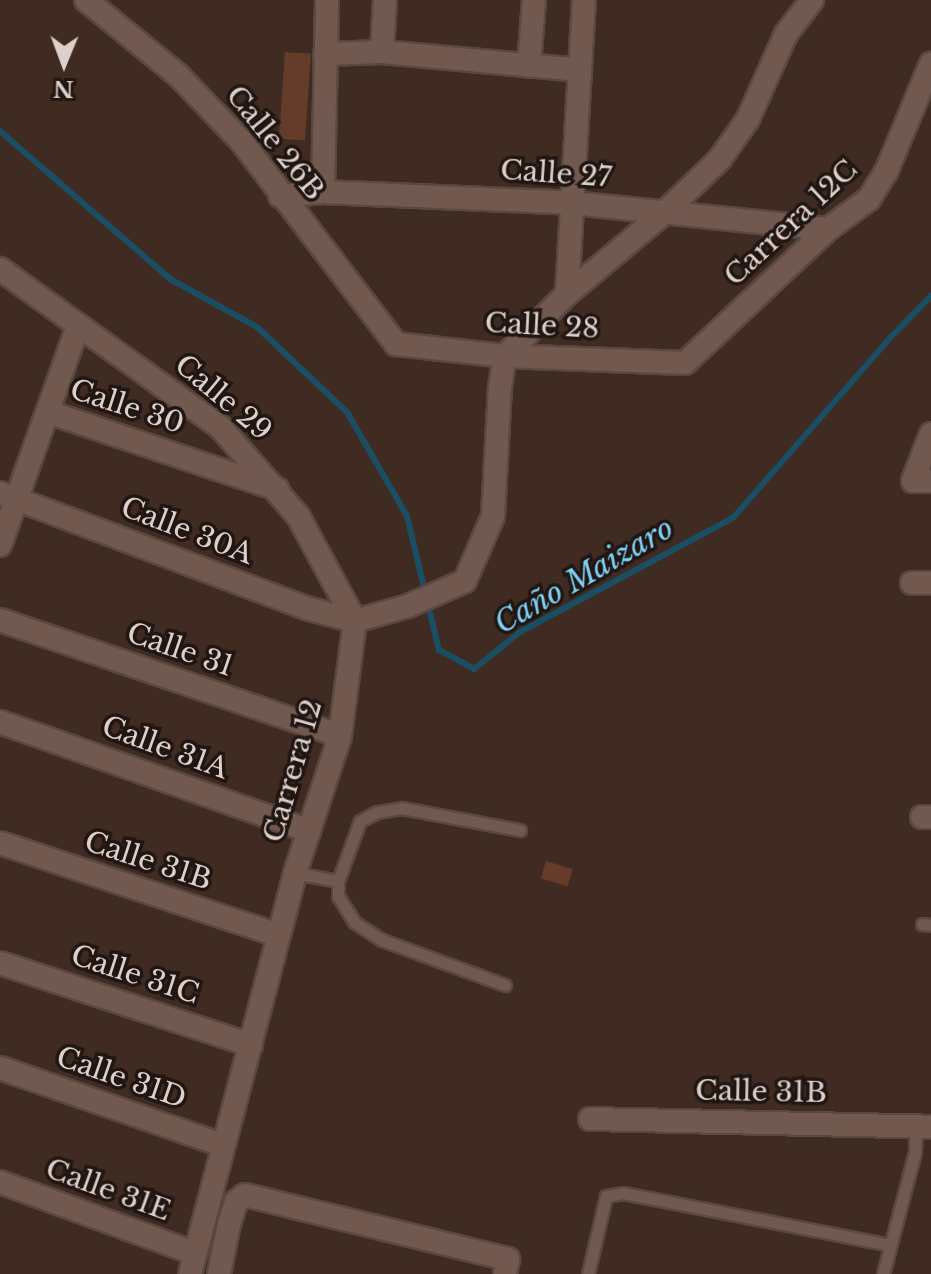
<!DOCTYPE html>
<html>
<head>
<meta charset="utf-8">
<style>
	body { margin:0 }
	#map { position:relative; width:931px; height:1274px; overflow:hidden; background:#402b22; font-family:"Libre Baskerville",serif }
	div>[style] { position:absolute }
	.stream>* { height:6px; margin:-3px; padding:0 3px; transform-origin:3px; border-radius:3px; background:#1a4f63 }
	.building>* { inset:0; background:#653c2a; transform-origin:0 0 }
	.roads { filter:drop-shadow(2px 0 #5a4840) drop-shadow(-2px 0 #5a4840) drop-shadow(0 2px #5a4840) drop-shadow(0 -2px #5a4840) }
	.service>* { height:11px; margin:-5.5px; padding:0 5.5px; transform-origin:5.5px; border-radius:5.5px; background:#725950 }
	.minor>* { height:22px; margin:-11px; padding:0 11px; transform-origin:11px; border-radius:11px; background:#725950 }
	span { translate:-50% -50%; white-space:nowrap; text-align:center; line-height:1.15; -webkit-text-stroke:7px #201612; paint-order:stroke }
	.street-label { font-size:28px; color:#decfca }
	.water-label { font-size:30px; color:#7dd0f3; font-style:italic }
	.north { position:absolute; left:24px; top:24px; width:80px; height:80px; -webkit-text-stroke:6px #201612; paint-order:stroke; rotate:181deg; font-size:22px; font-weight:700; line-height:32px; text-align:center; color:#decfca }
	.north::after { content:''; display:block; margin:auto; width:28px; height:36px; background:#decfca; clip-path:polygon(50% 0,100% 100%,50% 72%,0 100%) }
</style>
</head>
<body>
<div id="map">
	<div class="stream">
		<div style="left:0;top:131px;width:225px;rotate:41deg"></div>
		<div style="left:170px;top:279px;width:99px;rotate:28.9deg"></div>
		<div style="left:257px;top:327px;width:124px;rotate:43.4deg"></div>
		<div style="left:347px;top:412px;width:120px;rotate:60deg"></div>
		<div style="left:407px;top:516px;width:138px;rotate:76.6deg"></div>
		<div style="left:439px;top:650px;width:40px;rotate:28deg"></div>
		<div style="left:474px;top:669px;width:59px;rotate:-38.8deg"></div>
		<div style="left:520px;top:632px;width:242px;rotate:-28.2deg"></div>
		<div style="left:733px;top:518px;width:239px;rotate:-48.9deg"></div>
		<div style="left:890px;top:338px;width:59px;rotate:-45.7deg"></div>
	</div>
	<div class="building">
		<div style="left:285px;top:52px;width:26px;height:87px;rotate:4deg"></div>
		<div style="left:546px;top:861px;width:28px;height:18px;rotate:17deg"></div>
	</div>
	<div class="roads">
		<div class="service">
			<div style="left:295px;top:873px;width:44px;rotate:10.5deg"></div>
			<div style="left:338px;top:881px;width:15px;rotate:90deg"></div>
			<div style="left:338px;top:896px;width:31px;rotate:58deg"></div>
			<div style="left:354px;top:922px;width:33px;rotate:33deg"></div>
			<div style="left:382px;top:940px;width:131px;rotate:20.1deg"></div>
			<div style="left:338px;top:881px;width:64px;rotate:-69.9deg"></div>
			<div style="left:360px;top:821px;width:19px;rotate:-28deg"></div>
			<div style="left:377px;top:812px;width:25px;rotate:-9deg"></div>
			<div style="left:402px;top:808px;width:120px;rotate:10.6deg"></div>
			<div style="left:922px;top:924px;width:9px;rotate:6deg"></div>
			<div style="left:588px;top:1274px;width:80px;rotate:-77deg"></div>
			<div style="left:606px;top:1196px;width:17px;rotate:-10deg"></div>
			<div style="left:623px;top:1193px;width:272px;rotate:11deg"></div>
			<div style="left:883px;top:1274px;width:126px;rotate:-75.3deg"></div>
			<div style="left:915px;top:1152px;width:27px;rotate:-88deg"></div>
		</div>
		<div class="minor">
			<div style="left:86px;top:0;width:119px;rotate:39.2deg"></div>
			<div style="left:178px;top:75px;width:93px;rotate:46.3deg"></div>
			<div style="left:242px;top:142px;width:254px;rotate:52.7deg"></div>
			<div style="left:396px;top:344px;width:110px;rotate:6.3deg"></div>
			<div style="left:505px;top:356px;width:180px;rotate:2.2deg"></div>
			<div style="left:685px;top:363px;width:196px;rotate:-43.1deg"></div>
			<div style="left:828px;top:229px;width:51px;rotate:-36.2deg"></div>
			<div style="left:869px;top:199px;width:34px;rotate:-58deg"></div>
			<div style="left:887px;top:170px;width:115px;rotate:-67.5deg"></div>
			<div style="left:382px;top:52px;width:52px;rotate:-86.7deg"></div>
			<div style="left:325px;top:54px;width:57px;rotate:-2deg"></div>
			<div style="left:382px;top:52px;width:199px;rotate:5.2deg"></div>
			<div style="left:529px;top:66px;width:66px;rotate:-85.7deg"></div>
			<div style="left:323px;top:192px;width:192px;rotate:-88.8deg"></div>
			<div style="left:280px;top:196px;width:43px;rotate:-5.3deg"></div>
			<div style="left:323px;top:192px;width:249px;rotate:2.5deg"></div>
			<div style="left:572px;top:203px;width:257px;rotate:5.8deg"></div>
			<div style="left:0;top:269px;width:272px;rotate:35.7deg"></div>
			<div style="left:221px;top:428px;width:117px;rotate:48.8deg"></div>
			<div style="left:298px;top:516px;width:119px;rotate:61.5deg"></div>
			<div style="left:567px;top:294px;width:294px;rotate:-86.7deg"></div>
			<div style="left:48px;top:412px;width:242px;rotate:18.6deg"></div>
			<div style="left:931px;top:434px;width:50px;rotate:111deg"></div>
			<div style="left:913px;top:481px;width:18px"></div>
			<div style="left:0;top:493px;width:327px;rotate:20.6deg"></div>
			<div style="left:306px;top:608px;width:51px;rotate:14.9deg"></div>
			<div style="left:355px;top:621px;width:55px;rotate:-15.8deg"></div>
			<div style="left:408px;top:606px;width:62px;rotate:-23.7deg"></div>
			<div style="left:465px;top:581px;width:71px;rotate:-66.7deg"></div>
			<div style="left:493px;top:516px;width:129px;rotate:-86.9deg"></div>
			<div style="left:500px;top:387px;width:31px;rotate:-81deg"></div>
			<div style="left:505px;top:356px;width:88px;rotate:-45deg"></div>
			<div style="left:567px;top:294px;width:128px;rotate:-39.9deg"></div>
			<div style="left:665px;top:212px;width:76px;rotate:-43.9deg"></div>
			<div style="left:720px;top:159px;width:49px;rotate:-55deg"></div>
			<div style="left:748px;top:119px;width:93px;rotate:-65.9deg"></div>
			<div style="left:786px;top:34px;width:43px;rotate:-52.6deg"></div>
			<div style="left:0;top:545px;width:232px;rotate:-70.4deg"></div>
			<div style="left:912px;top:583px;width:19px"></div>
			<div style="left:0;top:620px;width:359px;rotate:18.8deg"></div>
			<div style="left:0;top:722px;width:328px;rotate:19.4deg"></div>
			<div style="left:922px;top:817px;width:9px"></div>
			<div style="left:0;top:843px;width:293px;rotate:18.3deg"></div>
			<div style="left:0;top:963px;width:264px;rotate:18.1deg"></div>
			<div style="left:0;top:1068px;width:235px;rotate:19.1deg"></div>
			<div style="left:590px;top:1119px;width:341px;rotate:1.3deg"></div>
			<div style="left:0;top:1182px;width:207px;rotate:20.1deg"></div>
			<div style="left:190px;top:1274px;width:415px;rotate:-75.3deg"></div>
			<div style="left:295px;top:873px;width:144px;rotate:-71.8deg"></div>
			<div style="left:340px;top:736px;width:116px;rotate:-82.6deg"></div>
			<div style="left:219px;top:1274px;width:51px;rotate:-78.7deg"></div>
			<div style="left:229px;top:1224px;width:23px;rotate:-72deg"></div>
			<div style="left:236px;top:1202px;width:11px;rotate:-38deg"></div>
			<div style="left:245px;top:1195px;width:271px;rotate:13.7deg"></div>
			<div style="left:508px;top:1259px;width:15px;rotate:101deg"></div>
		</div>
	</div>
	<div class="street-label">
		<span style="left:275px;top:143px;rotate:51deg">Calle 26B</span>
		<span style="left:556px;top:174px;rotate:4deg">Calle 27</span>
		<span style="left:791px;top:223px;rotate:-43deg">Carrera 12C</span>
		<span style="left:542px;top:326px;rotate:3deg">Calle 28</span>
		<span style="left:223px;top:398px;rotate:40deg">Calle 29</span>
		<span style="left:127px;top:407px;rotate:18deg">Calle 30</span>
		<span style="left:187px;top:531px;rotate:21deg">Calle 30A</span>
		<span style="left:180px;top:650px;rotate:19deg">Calle 31</span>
		<span style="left:165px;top:748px;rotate:20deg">Calle 31A</span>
		<span style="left:293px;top:771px;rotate:-74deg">Carrera 12</span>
		<span style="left:148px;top:861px;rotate:18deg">Calle 31B</span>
		<span style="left:135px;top:975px;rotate:18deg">Calle 31C</span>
		<span style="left:121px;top:1078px;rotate:19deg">Calle 31D</span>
		<span style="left:761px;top:1092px;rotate:1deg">Calle 31B</span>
		<span style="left:108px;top:1190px;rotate:20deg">Calle 31E</span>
	</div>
	<div class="water-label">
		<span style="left:584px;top:576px;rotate:-30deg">Caño Maizaro</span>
	</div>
	<div class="north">N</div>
</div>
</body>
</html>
